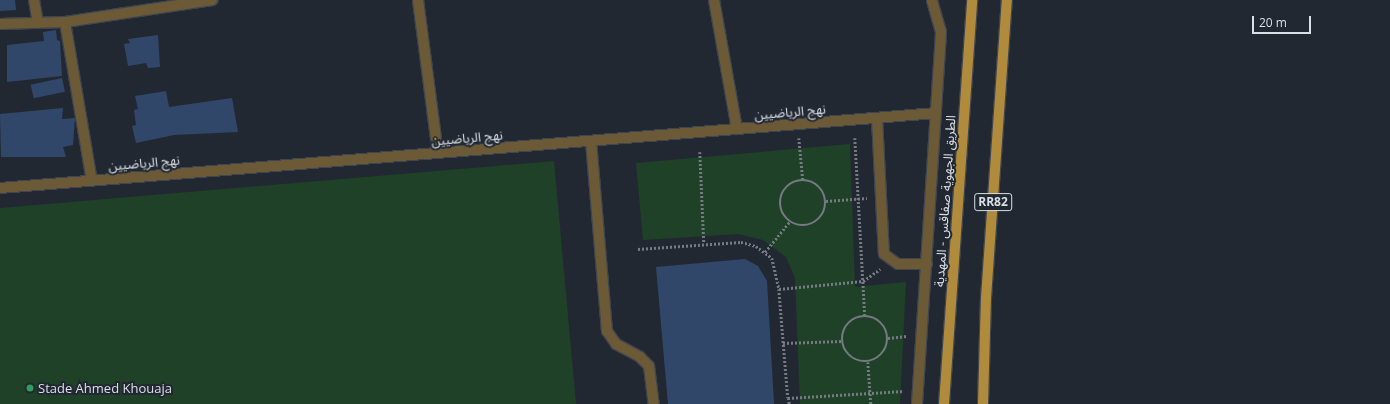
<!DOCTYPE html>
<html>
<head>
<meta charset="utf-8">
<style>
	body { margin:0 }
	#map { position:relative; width:1390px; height:404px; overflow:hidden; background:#222832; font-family:"Open Sans","Noto Sans Arabic",sans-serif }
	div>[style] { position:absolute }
	.green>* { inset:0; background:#1f4128 }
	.building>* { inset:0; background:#314769; transform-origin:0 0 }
	.path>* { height:2.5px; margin-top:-1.25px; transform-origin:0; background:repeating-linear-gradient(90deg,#757a83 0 2px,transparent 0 4px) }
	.path>.ring { margin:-1.25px; padding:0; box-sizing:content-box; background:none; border:2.5px solid #757a83; border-radius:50% }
	.roads { filter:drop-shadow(1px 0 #3f454f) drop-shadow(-1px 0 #3f454f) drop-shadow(0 1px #3f454f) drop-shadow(0 -1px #3f454f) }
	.minor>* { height:10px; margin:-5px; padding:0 5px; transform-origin:5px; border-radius:5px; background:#6c5a37 }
	.major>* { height:10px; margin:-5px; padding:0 5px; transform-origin:5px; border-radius:5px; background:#b08b3c }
	.dots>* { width:11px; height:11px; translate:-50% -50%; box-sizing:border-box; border:2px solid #222832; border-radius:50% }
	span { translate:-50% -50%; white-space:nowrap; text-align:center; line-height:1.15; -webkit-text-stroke:4px #222832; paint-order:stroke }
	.shield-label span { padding:1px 3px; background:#222832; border:1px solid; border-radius:3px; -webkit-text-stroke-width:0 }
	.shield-label { font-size:12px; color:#dadfe6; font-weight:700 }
	.street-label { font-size:13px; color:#dadfe6 }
	.poi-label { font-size:13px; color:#dadfe6 }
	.left { translate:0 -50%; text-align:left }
	.scale { position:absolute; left:1252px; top:16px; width:59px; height:18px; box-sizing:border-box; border:2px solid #dadfe6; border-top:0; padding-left:5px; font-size:12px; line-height:14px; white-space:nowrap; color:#dadfe6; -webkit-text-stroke:3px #222832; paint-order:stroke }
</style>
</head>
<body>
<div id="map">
	<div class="green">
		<div style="clip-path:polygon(850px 144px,855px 287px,906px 282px,900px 404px,800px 404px,795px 278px,786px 257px,763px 240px,738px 234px,643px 240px,636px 163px)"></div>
		<div style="clip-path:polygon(554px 161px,576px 404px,0 404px,0 208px)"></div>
	</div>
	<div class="building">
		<div style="clip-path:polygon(0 0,15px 0,16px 10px,0 11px)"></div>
		<div style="clip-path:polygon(56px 30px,57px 40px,60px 41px,62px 76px,7px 82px,7px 45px,44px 41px,43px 32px)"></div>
		<div style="clip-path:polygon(158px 35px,160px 67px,148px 68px,146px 63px,128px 66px,124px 44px,130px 43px,128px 39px)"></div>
		<div style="left:62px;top:78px;width:14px;height:32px;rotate:78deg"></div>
		<div style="clip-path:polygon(166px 91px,169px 107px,232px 98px,238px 132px,174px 135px,136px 143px,132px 126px,136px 125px,134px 110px,138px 109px,135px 96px)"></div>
		<div style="clip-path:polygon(63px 108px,62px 119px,75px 118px,73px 145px,63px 147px,66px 157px,1px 157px,0 114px)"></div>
		<div style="clip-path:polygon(745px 259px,758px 266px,767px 281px,774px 404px,668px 404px,656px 267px)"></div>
	</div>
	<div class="path">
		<div style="left:799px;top:138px;width:42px;rotate:84.6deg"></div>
		<div style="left:855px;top:138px;width:178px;rotate:86.8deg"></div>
		<div style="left:700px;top:152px;width:92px;rotate:87.5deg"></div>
		<div class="ring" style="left:780px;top:180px;width:43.5px;height:43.5px"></div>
		<div style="left:826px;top:201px;width:41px;rotate:-4.2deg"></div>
		<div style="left:638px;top:249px;width:103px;rotate:-3.9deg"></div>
		<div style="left:741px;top:242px;width:16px;rotate:15deg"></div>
		<div style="left:756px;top:246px;width:20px;rotate:37deg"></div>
		<div style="left:772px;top:258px;width:32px;rotate:77deg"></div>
		<div style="left:779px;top:289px;width:84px;rotate:-5.4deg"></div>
		<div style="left:863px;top:281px;width:21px;rotate:-35deg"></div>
		<div style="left:765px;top:252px;width:40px;rotate:-51deg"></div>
		<div style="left:779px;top:289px;width:109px;rotate:85.3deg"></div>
		<div class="ring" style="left:842px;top:316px;width:43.5px;height:43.5px"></div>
		<div style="left:888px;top:338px;width:19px;rotate:-6deg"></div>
		<div style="left:783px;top:343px;width:59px;rotate:-1.9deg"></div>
		<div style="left:868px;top:362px;width:42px;rotate:85.9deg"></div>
		<div style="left:789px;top:404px;width:6px;rotate:-99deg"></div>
		<div style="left:788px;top:398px;width:116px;rotate:-3.5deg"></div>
	</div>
	<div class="roads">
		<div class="minor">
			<div style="left:34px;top:0;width:23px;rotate:80deg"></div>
			<div style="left:418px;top:0;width:154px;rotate:82.6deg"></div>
			<div style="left:714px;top:0;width:131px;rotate:79.9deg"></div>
			<div style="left:65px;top:22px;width:161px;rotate:80.4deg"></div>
			<div style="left:0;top:24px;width:65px;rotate:-1.8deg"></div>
			<div style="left:65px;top:22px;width:149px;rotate:-8.5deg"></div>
			<div style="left:877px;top:118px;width:136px;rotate:87.1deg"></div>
			<div style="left:884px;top:254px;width:17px;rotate:36deg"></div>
			<div style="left:898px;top:264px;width:29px"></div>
			<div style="left:591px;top:141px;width:191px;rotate:85.2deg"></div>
			<div style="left:607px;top:331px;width:16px;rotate:55deg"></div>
			<div style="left:616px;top:344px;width:27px;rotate:28deg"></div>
			<div style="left:640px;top:357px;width:13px;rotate:45deg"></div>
			<div style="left:649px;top:366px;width:38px;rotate:83deg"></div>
			<div style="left:0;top:188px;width:939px;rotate:-4.58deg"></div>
			<div style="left:917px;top:404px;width:373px;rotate:-86.3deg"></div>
			<div style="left:941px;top:32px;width:33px;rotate:-106deg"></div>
		</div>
		<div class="major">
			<div style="left:944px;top:404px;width:405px;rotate:-86deg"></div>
			<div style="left:983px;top:404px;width:106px;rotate:-88.4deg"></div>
			<div style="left:986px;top:298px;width:299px;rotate:-86deg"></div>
		</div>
	</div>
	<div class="dots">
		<div style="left:30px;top:388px;background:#2e9e5b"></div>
	</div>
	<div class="shield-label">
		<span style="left:993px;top:202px">RR82</span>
	</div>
	<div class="street-label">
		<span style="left:790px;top:112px;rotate:-5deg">نهج الرياضيين</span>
		<span style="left:467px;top:138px;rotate:-5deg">نهج الرياضيين</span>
		<span style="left:144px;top:163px;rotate:-5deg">نهج الرياضيين</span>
		<span style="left:945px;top:201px;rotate:-86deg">الطريق الجهوية صفاقس - المهدية</span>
	</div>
	<div class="poi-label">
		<span class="left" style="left:38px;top:388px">Stade Ahmed Khouaja</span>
	</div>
	<div class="scale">20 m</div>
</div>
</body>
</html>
